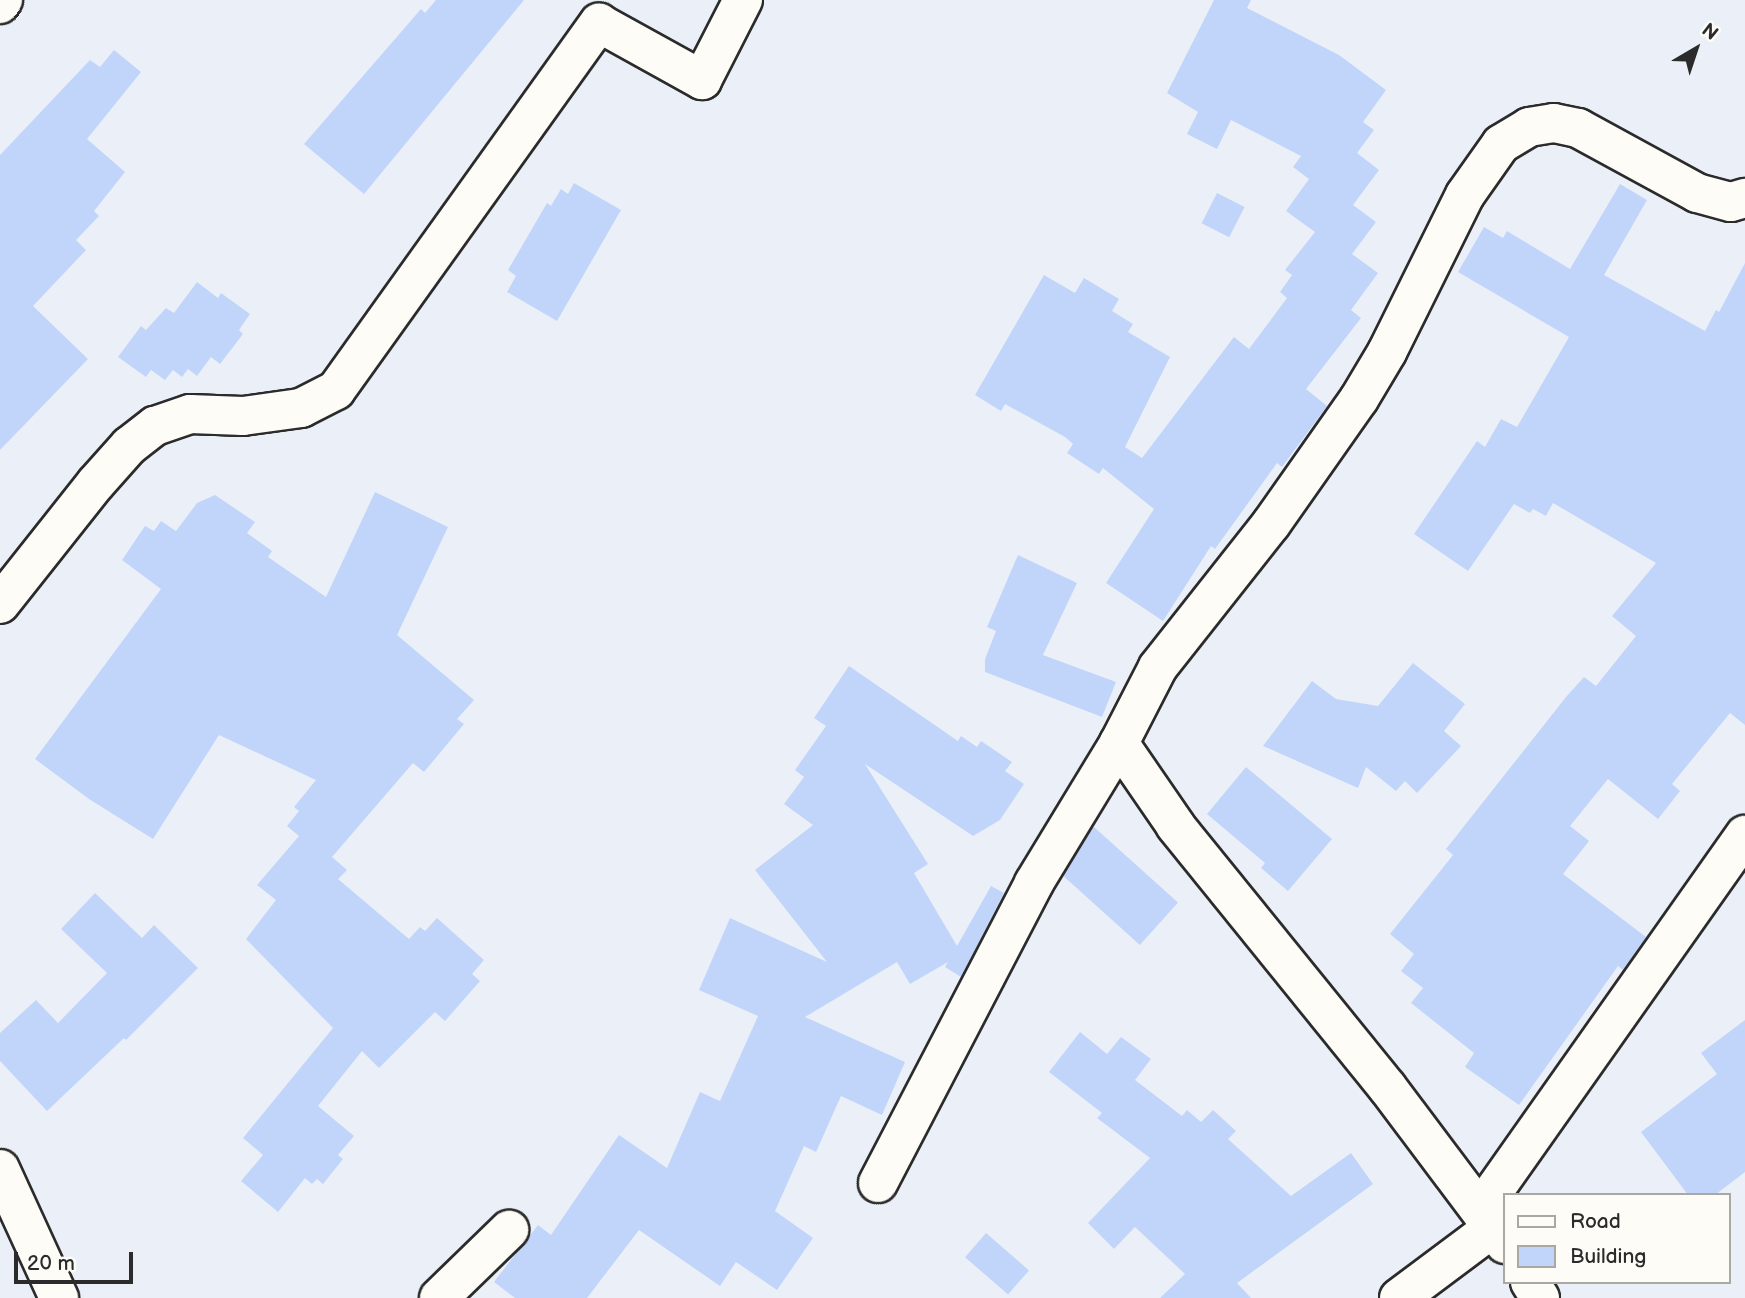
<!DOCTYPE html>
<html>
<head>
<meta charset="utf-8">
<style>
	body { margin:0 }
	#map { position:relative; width:1745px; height:1298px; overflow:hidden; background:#ebf0f8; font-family:"Balsamiq Sans",sans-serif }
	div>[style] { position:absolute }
	.building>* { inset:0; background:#c1d5fa; transform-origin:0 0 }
	.roads { filter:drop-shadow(2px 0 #2b2b2b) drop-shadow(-2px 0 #2b2b2b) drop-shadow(0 2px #2b2b2b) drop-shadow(0 -2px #2b2b2b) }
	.street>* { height:38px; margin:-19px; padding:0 19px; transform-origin:19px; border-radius:19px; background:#fdfcf7 }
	span { translate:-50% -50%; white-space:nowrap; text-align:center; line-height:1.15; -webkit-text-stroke:7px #fdfcf7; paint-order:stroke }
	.legend { position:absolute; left:1503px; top:1193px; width:228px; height:91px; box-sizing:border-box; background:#fdfcf7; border:2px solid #a9a8a5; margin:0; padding:9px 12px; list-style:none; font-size:21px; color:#2b2b2b }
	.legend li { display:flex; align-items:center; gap:14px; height:35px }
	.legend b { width:35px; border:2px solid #a9a8a5 }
	.north { position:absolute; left:1661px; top:14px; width:70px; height:70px; -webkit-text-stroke:5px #fdfcf7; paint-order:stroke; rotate:39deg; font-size:19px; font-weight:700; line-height:28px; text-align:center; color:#2b2b2b }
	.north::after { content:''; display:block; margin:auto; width:24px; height:32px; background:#2b2b2b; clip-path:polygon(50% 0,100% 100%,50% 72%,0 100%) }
	.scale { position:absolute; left:14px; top:1252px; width:119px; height:32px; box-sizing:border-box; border:4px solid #2b2b2b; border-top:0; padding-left:9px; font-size:21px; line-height:24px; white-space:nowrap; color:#2b2b2b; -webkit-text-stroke:5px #fdfcf7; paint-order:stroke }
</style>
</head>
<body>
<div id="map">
	<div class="building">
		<div style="clip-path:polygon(436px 0,524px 0,364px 194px,304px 144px,421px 9px,425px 13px)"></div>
		<div style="clip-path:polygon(1214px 0,1251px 0,1247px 8px,1339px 55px,1386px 90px,1363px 122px,1374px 130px,1357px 153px,1379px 170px,1353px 205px,1376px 222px,1352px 254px,1378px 273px,1351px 310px,1361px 318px,1306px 389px,1327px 406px,1282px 467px,1277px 463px,1215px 549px,1211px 546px,1163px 621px,1106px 583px,1154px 509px,1103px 468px,1099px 474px,1067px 453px,1073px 444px,1065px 437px,1005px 404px,1001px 411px,975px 395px,1044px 275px,1075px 293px,1084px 278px,1119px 299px,1112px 311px,1133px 324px,1128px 332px,1170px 357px,1125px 447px,1142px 458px,1234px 337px,1249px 349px,1287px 298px,1280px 292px,1292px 275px,1285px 270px,1315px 232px,1286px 211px,1309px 179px,1293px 167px,1301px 156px,1231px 120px,1217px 149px,1187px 134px,1198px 112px,1167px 93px)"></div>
		<div style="clip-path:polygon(114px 50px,141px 72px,87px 139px,125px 172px,94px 211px,99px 216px,76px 240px,86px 250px,33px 306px,88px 359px,0 450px,0 155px,90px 60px,100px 67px)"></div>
		<div style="clip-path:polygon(574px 183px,621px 210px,557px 321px,507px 292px,516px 276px,508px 270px,547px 203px,551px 206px,561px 189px,568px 194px)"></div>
		<div style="clip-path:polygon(1620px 184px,1647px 200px,1604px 275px,1705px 331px,1716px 310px,1719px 312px,1745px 263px,1745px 725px,1730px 713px,1672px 784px,1680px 791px,1658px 819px,1608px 779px,1570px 826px,1589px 841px,1563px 874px,1646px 937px,1623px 970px,1618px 966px,1519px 1105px,1465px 1067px,1474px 1053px,1411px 1003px,1423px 988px,1401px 971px,1414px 954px,1390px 934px,1453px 855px,1446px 849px,1566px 697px,1584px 677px,1596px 686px,1636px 636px,1612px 616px,1656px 563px,1553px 503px,1546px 516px,1533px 509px,1530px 513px,1514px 504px,1468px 571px,1414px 534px,1477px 441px,1485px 447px,1501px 419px,1517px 427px,1569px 337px,1458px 272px,1484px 227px,1503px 238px,1507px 231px,1570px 269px)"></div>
		<div style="left:1217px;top:193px;width:31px;height:34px;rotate:27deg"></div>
		<div style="clip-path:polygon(197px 282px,218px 298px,221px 293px,250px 314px,239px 330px,243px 334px,220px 364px,211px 357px,197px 376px,188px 369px,182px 377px,173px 370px,165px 380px,151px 370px,146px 377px,118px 357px,141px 326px,146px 330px,166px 308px,174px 313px)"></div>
		<div style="clip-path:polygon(375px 492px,448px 527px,397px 635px,474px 700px,457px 719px,464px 724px,424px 772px,413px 763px,332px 857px,347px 870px,338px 879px,409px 939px,420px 927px,425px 931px,437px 918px,484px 960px,472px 974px,480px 981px,445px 1021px,435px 1012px,379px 1068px,362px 1051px,318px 1106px,354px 1136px,338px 1155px,343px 1159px,323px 1184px,317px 1179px,312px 1184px,305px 1178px,278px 1212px,241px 1181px,263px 1155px,243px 1138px,333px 1028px,246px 939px,276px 900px,257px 885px,299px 836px,287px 826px,299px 811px,294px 807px,316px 780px,219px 735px,153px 839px,89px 799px,35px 759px,161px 589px,122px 560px,145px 526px,154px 531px,161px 521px,176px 531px,197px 503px,215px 495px,255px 522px,247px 533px,272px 551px,268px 557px,326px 597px)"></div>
		<div style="clip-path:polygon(1018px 555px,1077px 583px,1043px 655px,1116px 682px,1102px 717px,985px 672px,985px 659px,996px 631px,987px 627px)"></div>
		<div style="clip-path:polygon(1413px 663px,1465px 704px,1444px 731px,1461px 746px,1417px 793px,1405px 781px,1396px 791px,1366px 767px,1358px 788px,1263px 746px,1312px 681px,1336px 699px,1378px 706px)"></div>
		<div style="clip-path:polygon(849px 666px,958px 741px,961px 736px,977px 747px,981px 741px,1012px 762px,1005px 771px,1024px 784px,1000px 820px,973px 836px,865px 764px,928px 864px,914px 873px,957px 946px,991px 886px,1004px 893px,961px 977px,945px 967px,948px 962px,910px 984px,897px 962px,805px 1017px,905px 1062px,882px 1115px,841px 1096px,816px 1152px,804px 1146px,775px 1211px,813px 1238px,777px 1290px,736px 1262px,720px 1286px,639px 1230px,587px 1298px,515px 1298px,494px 1282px,538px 1225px,551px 1235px,619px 1135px,667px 1168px,700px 1092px,720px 1101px,758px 1016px,699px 990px,730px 918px,827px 962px,755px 870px,813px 825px,784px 804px,804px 777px,795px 770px,826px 726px,814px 718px)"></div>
		<div style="clip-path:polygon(1246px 767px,1332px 839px,1288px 891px,1261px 868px,1265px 863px,1207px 814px)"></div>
		<div style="left:1094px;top:827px;width:113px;height:57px;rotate:42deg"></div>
		<div style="clip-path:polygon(95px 893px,142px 938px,154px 925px,198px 968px,126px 1040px,124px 1038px,47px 1111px,0 1061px,0 1033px,36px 1000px,58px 1023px,107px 973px,61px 929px)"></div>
		<div style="clip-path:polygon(1745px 1020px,1745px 1172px,1715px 1195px,1688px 1195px,1641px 1132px,1717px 1074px,1701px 1053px)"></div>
		<div style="clip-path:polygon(1080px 1032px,1107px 1054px,1121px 1037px,1151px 1059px,1135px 1080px,1182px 1116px,1187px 1110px,1201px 1122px,1213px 1110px,1236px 1131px,1228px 1139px,1291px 1196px,1351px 1153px,1373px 1184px,1237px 1283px,1251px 1298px,1160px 1298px,1185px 1274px,1135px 1227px,1114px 1249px,1088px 1223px,1150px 1158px,1097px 1118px,1102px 1113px,1049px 1072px)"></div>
		<div style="left:986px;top:1233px;width:57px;height:32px;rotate:41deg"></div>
	</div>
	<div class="roads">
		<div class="street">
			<div style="left:0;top:4px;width:5px;rotate:-53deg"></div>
			<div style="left:0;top:604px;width:154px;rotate:-51.6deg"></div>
			<div style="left:96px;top:483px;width:50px;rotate:-48.3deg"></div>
			<div style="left:129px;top:446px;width:33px;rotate:-38deg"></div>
			<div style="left:155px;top:426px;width:37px;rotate:-19deg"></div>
			<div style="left:190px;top:414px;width:53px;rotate:2.2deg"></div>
			<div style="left:243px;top:416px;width:59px;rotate:-7.9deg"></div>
			<div style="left:301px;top:408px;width:39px;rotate:-27deg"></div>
			<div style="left:336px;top:390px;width:452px;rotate:-54.4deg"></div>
			<div style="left:599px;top:23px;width:118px;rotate:29deg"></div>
			<div style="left:702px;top:80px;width:90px;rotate:-62.9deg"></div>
			<div style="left:0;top:1169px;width:142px;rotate:65.4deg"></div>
			<div style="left:878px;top:1183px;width:338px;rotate:-62.5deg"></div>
			<div style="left:1034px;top:883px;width:164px;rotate:-58.7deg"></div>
			<div style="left:1481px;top:1209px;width:458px;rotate:-54.8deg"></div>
			<div style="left:1505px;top:1244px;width:196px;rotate:-126.9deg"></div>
			<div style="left:1387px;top:1087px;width:336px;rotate:-129deg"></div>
			<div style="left:1176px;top:826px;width:101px;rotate:-124.5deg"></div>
			<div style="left:1119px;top:743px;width:85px;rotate:-62.8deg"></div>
			<div style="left:1158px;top:667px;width:182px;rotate:-51.7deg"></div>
			<div style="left:1271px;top:524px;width:153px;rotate:-54.9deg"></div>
			<div style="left:1359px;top:399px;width:55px;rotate:-59.2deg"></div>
			<div style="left:1387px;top:352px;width:175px;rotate:-63.6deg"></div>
			<div style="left:1465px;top:195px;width:62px;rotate:-54.8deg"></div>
			<div style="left:1501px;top:144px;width:33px;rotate:-31deg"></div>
			<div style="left:1529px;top:127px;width:25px;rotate:-9deg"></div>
			<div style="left:1554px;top:123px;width:25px;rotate:12deg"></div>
			<div style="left:1578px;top:128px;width:136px;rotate:28.6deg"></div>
			<div style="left:1697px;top:193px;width:35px;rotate:15deg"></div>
			<div style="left:1731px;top:202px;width:15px;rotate:-16deg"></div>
			<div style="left:1530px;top:1282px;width:19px;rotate:58deg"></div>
			<div style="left:439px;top:1298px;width:98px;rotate:-44.2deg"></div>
			<div style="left:1399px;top:1298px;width:119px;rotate:-36.8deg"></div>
		</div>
	</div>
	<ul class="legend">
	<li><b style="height:9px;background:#fdfcf7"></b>Road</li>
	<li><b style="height:19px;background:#c1d5fa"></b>Building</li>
	</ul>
	<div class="north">N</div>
	<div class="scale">20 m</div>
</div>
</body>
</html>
